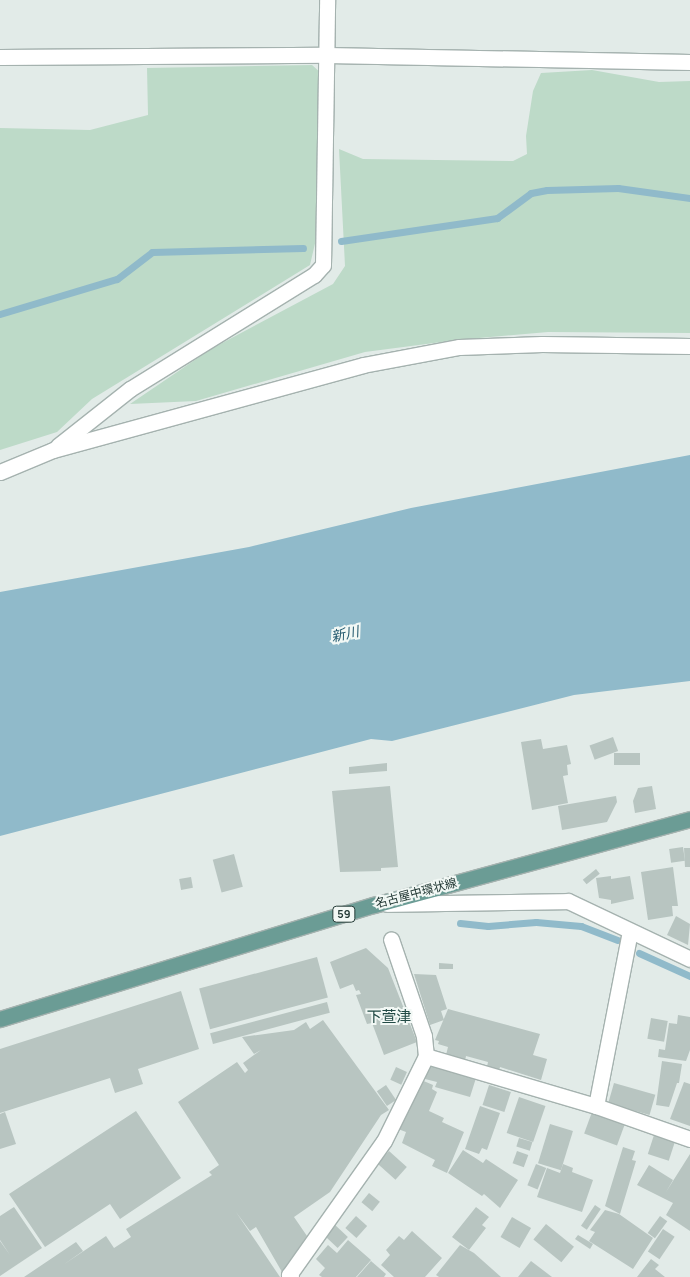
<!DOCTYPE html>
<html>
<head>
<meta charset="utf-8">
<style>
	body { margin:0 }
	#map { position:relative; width:690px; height:1277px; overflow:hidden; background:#e2ebe8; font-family:Manrope,"Noto Sans JP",sans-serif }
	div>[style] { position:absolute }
	.green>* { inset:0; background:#bddac8 }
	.water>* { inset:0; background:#90baca }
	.stream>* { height:7px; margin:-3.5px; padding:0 3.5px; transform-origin:3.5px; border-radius:3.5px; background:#90baca }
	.building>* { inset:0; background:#b8c5c1; transform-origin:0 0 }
	.roads { filter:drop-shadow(1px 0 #a5b2af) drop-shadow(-1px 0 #a5b2af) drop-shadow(0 1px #a5b2af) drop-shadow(0 -1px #a5b2af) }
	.minor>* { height:15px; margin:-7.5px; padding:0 7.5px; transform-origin:7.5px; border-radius:7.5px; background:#fff }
	.major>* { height:15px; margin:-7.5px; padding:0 7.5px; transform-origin:7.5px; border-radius:7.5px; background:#6b9c95 }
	span { translate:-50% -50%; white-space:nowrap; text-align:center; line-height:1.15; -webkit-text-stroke:4px #f2f8f5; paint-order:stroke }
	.shield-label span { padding:1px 4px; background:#f2f8f5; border:1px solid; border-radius:4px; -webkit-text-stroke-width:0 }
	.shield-label { font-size:11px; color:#243a36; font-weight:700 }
	.street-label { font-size:12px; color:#243a36 }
	.water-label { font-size:14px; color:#245a6f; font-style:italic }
	.quarter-label { font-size:15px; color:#224a45 }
</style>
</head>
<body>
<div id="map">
	<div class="green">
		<div style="clip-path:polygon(312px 65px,322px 74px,317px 235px,310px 265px,92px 399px,57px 432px,0 450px,0 128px,90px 130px,148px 115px,147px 68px)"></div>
		<div style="clip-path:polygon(592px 70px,659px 82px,690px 81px,690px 333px,548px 332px,457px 340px,365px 352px,196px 401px,130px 404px,211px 349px,333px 284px,345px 266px,339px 149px,363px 159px,513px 161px,527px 154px,526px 136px,533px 91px,541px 73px)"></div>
	</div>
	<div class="water">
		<div style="clip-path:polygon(690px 455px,690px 681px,574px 695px,392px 741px,371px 739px,0 836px,0 592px,249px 547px,411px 508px)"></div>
	</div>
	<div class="stream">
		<div style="left:341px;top:241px;width:158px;rotate:-8.4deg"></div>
		<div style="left:497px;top:218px;width:42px;rotate:-36.3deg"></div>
		<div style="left:531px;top:193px;width:16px;rotate:-11deg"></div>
		<div style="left:547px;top:190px;width:71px;rotate:-1.6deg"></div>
		<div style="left:618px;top:188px;width:73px;rotate:7.9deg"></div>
		<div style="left:0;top:314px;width:122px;rotate:-16.7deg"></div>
		<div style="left:117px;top:279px;width:44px;rotate:-37.6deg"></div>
		<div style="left:152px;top:252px;width:151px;rotate:-1.5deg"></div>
		<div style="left:460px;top:923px;width:28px;rotate:6deg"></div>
		<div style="left:488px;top:926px;width:48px;rotate:-4.8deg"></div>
		<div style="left:536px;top:922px;width:45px;rotate:5.1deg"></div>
		<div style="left:581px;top:926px;width:39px;rotate:21deg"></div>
		<div style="left:639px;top:953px;width:56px;rotate:24.3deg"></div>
	</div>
	<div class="building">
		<div style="left:613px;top:737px;width:15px;height:25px;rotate:70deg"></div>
		<div style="clip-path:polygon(541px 739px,543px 749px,567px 745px,571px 764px,567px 765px,568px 775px,563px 776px,568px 803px,532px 810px,521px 742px)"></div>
		<div style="left:640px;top:753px;width:12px;height:26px;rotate:90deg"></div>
		<div style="clip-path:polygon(387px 763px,387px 771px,349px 774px,349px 767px)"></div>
		<div style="clip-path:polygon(390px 786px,398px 867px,381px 868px,381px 871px,340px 872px,332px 791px)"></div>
		<div style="clip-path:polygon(652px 786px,656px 809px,635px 813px,633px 801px,638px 788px)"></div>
		<div style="clip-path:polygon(616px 796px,617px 802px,607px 822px,562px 830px,558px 806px)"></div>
		<div style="left:683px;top:847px;width:14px;height:14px;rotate:82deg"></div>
		<div style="clip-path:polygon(684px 848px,690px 848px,690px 867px,685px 867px)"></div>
		<div style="left:234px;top:854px;width:34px;height:22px;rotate:75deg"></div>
		<div style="clip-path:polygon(673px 867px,678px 906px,672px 906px,673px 916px,648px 920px,641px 872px)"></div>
		<div style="left:596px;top:869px;width:6px;height:17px;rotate:51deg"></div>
		<div style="clip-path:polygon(611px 876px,611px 879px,630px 876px,634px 899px,611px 904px,611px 900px,599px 898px,596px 878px)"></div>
		<div style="left:191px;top:877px;width:11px;height:12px;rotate:80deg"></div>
		<div style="clip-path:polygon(676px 916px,690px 924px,688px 945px,667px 935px)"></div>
		<div style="clip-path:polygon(366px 948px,388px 968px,417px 1042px,384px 1055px,372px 1023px,367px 1024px,356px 995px,361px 994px,359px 990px,356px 991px,353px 984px,340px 989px,330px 962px)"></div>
		<div style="left:317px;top:957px;width:42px;height:122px;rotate:75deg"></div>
		<div style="clip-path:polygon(439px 963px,453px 964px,453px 969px,439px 969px)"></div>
		<div style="clip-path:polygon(414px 974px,436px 975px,447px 1009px,441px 1011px,444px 1020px,430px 1025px)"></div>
		<div style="clip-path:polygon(181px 991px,199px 1049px,138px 1069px,143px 1084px,115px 1093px,110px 1078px,0 1113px,0 1049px)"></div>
		<div style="left:327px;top:1002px;width:11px;height:121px;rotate:75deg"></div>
		<div style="clip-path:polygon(448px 1009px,540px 1034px,533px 1055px,547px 1059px,541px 1080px,500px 1067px,499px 1071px,487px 1067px,488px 1062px,466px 1056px,465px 1061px,446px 1055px,448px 1047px,438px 1044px,439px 1041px,435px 1040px)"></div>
		<div style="clip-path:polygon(678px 1015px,690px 1017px,690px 1050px,686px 1061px,658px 1057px,659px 1049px,665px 1050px,669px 1023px,677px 1024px)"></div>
		<div style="left:651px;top:1018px;width:17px;height:21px;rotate:10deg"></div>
		<div style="clip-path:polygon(323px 1020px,389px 1110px,381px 1115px,330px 1192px,294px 1217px,307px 1236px,282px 1272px,256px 1227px,250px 1231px,236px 1212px,280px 1277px,24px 1277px,76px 1242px,83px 1251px,63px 1265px,106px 1236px,114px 1248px,131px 1237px,126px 1229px,212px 1175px,209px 1172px,219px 1165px,178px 1102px,237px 1062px,245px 1073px,248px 1070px,243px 1063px,261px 1050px,254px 1054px,242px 1037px,294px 1030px,306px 1022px,310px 1029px)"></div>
		<div style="clip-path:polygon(662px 1061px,682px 1064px,679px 1083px,677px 1083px,669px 1107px,656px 1105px)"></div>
		<div style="clip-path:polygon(429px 1064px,476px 1078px,470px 1097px,435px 1087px,437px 1082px,425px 1079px)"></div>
		<div style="left:396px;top:1067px;width:12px;height:14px;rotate:24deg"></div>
		<div style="clip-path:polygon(419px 1079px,433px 1085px,432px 1089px,437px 1092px,429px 1111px,444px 1118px,442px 1122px,464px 1132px,447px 1173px,432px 1166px,435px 1160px,402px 1143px,406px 1132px,398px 1129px)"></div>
		<div style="clip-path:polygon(684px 1082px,690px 1084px,690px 1126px,670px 1119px)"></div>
		<div style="left:614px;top:1083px;width:43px;height:21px;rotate:16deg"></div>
		<div style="left:386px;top:1085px;width:18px;height:11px;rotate:56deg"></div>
		<div style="left:489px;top:1085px;width:23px;height:21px;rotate:18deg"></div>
		<div style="left:519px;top:1097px;width:28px;height:38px;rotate:19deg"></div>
		<div style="clip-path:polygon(480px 1106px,500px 1113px,487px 1150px,482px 1148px,479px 1154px,465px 1149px)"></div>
		<div style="clip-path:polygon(136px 1111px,181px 1178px,120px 1219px,110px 1204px,45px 1247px,9px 1194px)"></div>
		<div style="clip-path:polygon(5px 1112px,16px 1144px,0 1149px,0 1114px)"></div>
		<div style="left:592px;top:1112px;width:35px;height:23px;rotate:20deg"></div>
		<div style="left:550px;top:1124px;width:24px;height:41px;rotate:17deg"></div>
		<div style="left:654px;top:1135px;width:22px;height:20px;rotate:18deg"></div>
		<div style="left:519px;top:1138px;width:14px;height:9px;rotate:17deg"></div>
		<div style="clip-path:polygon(623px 1147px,635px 1151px,632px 1160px,636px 1161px,620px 1214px,605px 1206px)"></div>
		<div style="clip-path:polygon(463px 1150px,483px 1163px,486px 1159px,518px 1180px,500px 1208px,484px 1194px,482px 1196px,448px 1173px)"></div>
		<div style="left:389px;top:1151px;width:24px;height:17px;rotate:42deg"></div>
		<div style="left:517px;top:1151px;width:12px;height:13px;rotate:20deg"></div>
		<div style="clip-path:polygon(690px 1154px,690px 1231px,666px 1215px,673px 1203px,637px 1185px,649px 1165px,673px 1180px,666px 1192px)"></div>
		<div style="left:536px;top:1164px;width:11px;height:23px;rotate:22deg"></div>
		<div style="clip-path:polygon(563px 1164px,573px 1168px,572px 1172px,593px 1180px,582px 1212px,537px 1197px,547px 1168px,560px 1173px)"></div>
		<div style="left:369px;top:1193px;width:14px;height:12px;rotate:39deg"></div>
		<div style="left:595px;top:1205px;width:7px;height:25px;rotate:34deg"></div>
		<div style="clip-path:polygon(14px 1207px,42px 1248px,0 1276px,0 1241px,10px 1255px,0 1240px,0 1216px)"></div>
		<div style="clip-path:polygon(476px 1207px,489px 1217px,482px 1225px,486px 1228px,469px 1250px,452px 1237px)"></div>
		<div style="clip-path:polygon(605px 1210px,619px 1214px,653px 1238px,633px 1269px,589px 1241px,595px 1232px,590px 1230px)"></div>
		<div style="left:356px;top:1216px;width:15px;height:16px;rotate:42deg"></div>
		<div style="left:660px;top:1216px;width:9px;height:21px;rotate:36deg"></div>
		<div style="left:512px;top:1217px;width:22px;height:23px;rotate:30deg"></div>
		<div style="left:334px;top:1224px;width:19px;height:15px;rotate:43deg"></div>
		<div style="left:546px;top:1224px;width:36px;height:20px;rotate:39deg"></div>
		<div style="left:663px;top:1229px;width:14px;height:27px;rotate:34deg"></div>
		<div style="clip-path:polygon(412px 1231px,442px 1258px,425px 1277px,394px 1277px,381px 1265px,390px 1255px,386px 1250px,399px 1236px,404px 1240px)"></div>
		<div style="clip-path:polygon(578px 1235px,593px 1244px,590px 1249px,575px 1239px)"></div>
		<div style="clip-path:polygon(348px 1240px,371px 1260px,356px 1277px,322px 1277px,319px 1275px,325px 1268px,316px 1259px,328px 1245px,337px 1253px)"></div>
		<div style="clip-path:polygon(460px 1245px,474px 1253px,501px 1277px,439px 1277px,436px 1275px)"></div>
		<div style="clip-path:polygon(651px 1259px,659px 1265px,655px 1269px,665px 1277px,637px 1277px)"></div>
		<div style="clip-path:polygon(371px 1261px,386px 1274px,384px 1277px,357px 1277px)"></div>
		<div style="clip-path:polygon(531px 1261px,552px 1277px,518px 1277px)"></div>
	</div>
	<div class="roads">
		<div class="minor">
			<div style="left:0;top:57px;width:327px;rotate:-0.4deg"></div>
			<div style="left:327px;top:55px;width:363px;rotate:1.1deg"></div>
			<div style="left:58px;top:446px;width:92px;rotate:-38.4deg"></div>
			<div style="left:130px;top:389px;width:216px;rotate:-31.8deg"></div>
			<div style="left:314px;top:275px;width:13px;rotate:-48deg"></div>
			<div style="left:323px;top:265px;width:265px;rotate:-89.1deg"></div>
			<div style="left:0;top:472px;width:57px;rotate:-22.5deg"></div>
			<div style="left:53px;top:450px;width:321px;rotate:-15.3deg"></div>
			<div style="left:363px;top:365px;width:98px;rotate:-10.6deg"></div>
			<div style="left:459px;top:347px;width:83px;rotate:-2.1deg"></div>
			<div style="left:542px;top:344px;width:148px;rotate:0.8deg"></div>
			<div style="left:387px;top:904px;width:181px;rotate:-0.9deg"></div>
			<div style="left:568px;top:901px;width:135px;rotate:25.4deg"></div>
			<div style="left:426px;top:1056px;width:177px;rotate:16.4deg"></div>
			<div style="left:596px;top:1106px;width:100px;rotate:19.3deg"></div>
			<div style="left:596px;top:1106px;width:178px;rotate:-79deg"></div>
			<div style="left:291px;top:1277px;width:3px;rotate:-135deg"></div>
			<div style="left:289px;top:1275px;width:164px;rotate:-54.7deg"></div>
			<div style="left:384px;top:1141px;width:95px;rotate:-63.7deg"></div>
			<div style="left:426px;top:1056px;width:20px;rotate:-96deg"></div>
			<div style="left:424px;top:1036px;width:102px;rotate:-108.8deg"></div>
		</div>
		<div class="major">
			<div style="left:0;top:1019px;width:391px;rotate:-17deg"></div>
			<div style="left:374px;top:905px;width:327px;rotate:-15.2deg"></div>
		</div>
	</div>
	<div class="shield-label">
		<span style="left:344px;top:914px">59</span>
	</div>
	<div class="street-label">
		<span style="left:416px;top:893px;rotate:-15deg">名古屋中環状線</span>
	</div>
	<div class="water-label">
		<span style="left:345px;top:634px;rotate:-12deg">新川</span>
	</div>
	<div class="quarter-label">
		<span style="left:389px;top:1017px">下萱津</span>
	</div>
</div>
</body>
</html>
